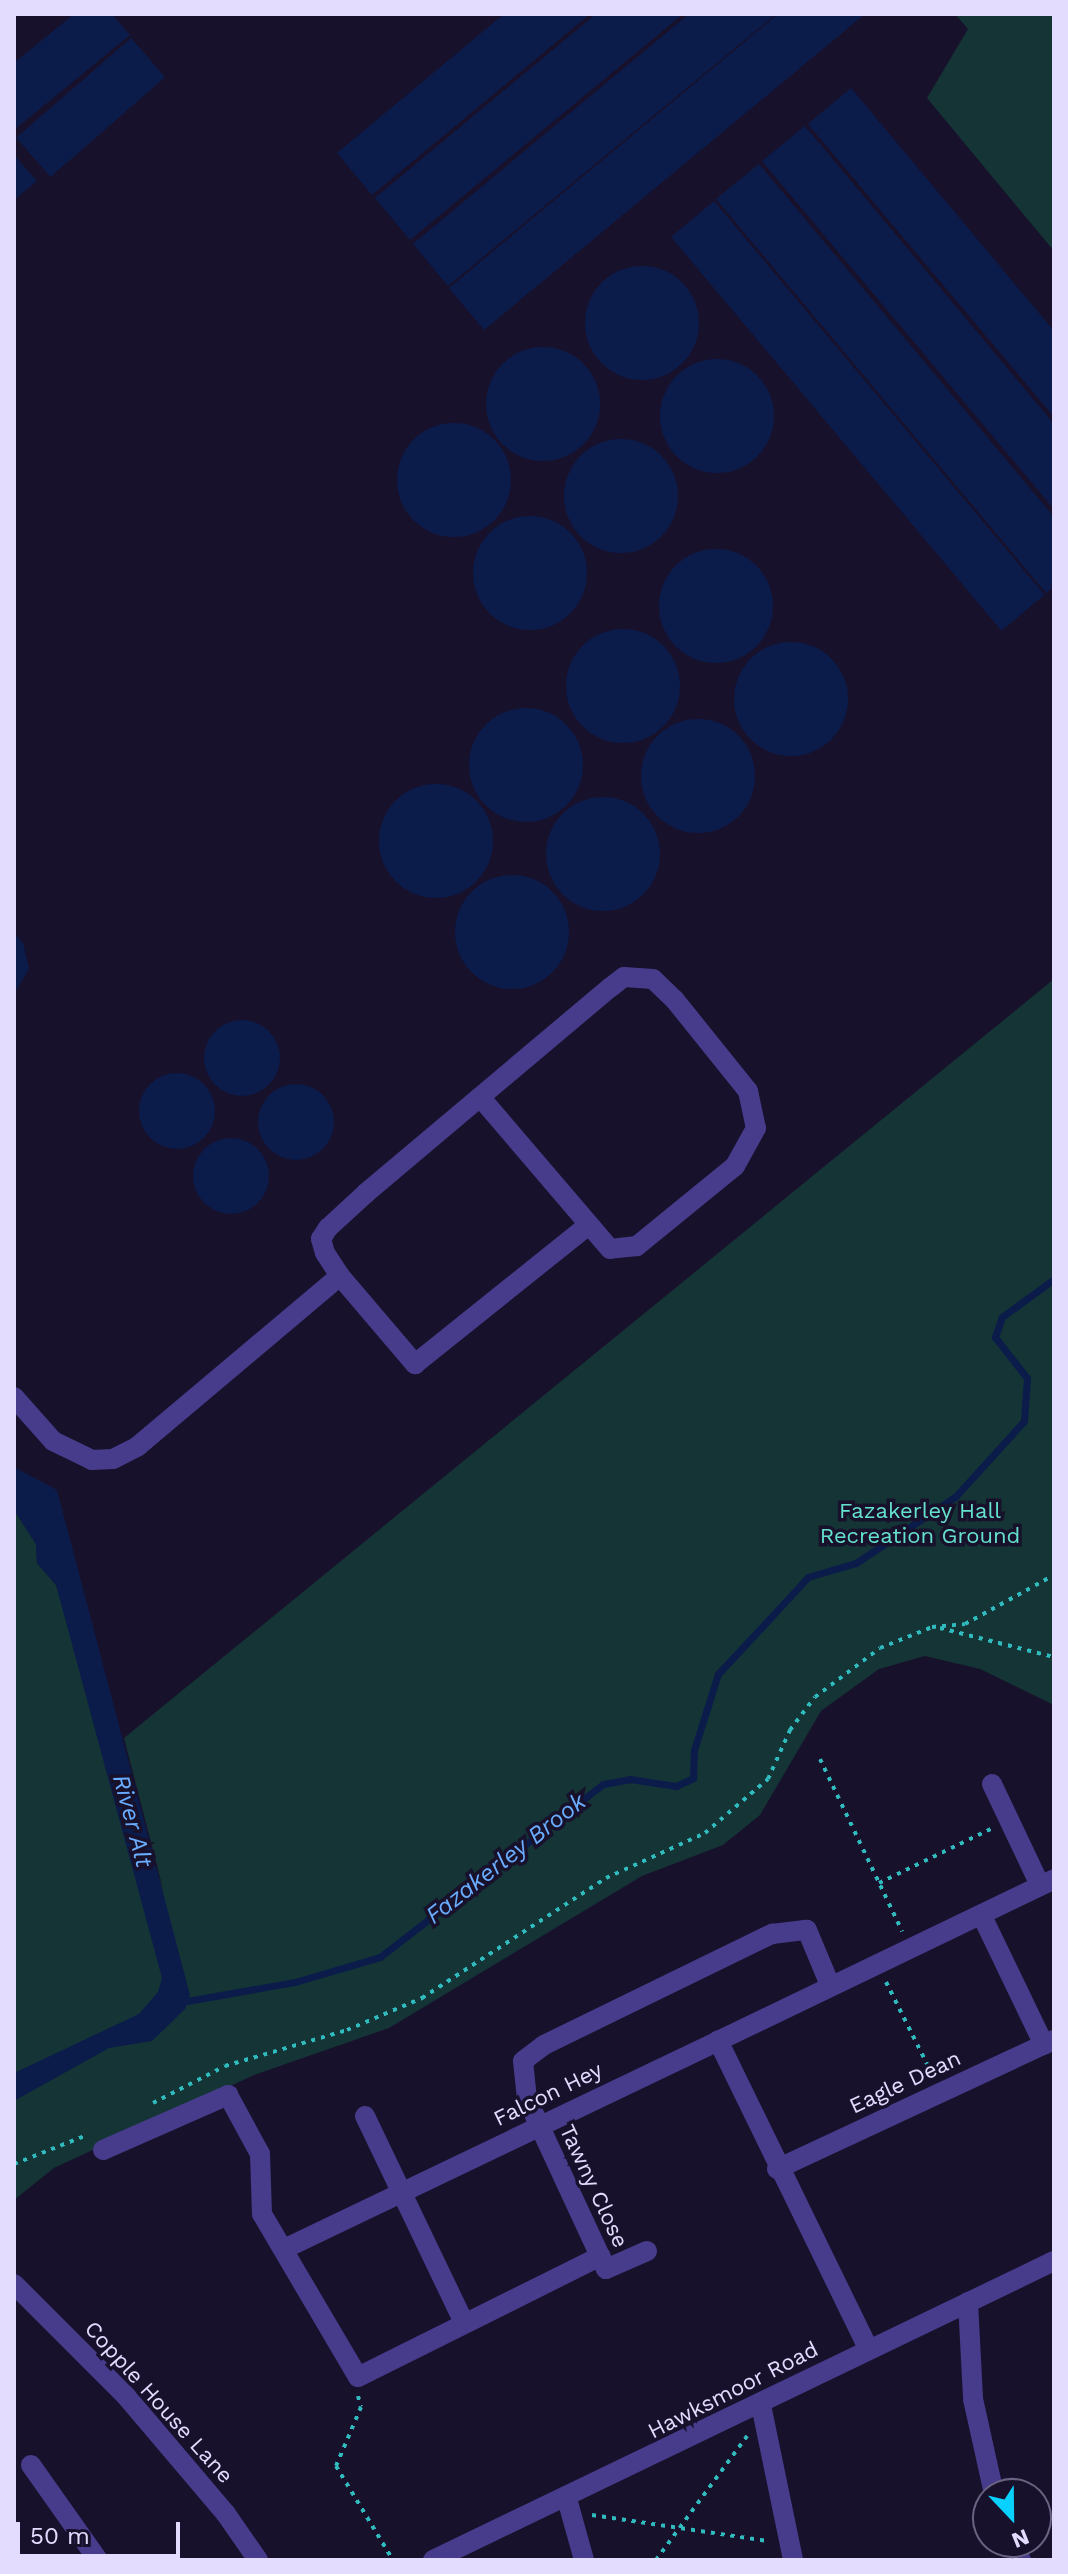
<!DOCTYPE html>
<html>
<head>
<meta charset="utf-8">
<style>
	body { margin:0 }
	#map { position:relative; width:1068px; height:2574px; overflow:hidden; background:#18112c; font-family:"Work Sans",sans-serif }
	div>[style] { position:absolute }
	.green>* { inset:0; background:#143436 }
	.water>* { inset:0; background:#0b1c4b; transform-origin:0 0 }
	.round { border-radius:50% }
	.stream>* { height:7px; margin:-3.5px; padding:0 3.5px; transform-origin:3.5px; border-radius:3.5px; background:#0b1c4b }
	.path>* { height:4px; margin-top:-2px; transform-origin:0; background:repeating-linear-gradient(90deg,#30bbbf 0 4px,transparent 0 10px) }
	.minor>* { height:20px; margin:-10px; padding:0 10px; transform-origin:10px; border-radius:10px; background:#463c8b }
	span { translate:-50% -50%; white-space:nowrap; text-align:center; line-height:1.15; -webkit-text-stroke:7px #18112c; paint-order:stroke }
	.park-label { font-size:22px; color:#65e2ce }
	.street-label { font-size:22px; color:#e3dcff }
	.water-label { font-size:24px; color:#6aadff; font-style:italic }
	.frame { position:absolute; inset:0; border:16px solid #e3dcff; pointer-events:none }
	.north { position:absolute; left:972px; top:2478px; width:80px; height:80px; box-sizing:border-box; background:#18112c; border:2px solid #696280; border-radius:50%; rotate:158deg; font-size:22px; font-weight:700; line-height:32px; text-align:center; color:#e3dcff }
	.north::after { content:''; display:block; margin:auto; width:28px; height:36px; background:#08d0ff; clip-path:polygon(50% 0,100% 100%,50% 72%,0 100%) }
	.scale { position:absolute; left:16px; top:2522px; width:164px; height:36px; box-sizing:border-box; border:4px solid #e3dcff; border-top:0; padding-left:10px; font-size:24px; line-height:28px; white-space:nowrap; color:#e3dcff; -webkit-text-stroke:6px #18112c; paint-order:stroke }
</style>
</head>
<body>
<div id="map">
	<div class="green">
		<div style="clip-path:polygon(955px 14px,1054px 14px,1054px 251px,927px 98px,968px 29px)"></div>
		<div style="clip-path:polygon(1054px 979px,1054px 1705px,980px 1669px,925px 1656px,879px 1669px,821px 1711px,760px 1815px,723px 1845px,642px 1876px,389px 2028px,254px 2075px,54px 2168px,14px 2200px,14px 1510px,36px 1544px,37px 1563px,56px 1585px,163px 1889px,124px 1738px)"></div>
	</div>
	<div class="water">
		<div style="clip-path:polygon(74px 14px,112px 14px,130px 35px,14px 130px,14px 63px)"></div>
		<div style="clip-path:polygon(504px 14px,590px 14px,372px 195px,337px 153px)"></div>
		<div style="clip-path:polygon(596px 14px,683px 14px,410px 240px,375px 198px)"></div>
		<div style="clip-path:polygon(689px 14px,776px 14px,448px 286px,413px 244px)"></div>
		<div style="clip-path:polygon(778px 14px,865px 14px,484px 330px,449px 288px)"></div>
		<div style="left:131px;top:38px;width:52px;height:152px;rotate:49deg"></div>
		<div style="clip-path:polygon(851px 88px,1054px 331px,1054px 417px,808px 124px)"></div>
		<div style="clip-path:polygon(805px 126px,1054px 424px,1054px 509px,762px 161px)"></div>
		<div style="clip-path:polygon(14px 155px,37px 181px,14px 200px)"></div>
		<div style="clip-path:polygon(759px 164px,1054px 517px,1054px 586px,1046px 593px,716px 199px)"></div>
		<div style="left:714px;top:201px;width:514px;height:56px;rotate:50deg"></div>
		<div class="round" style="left:585px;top:266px;width:114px;height:114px"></div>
		<div class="round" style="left:486px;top:347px;width:114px;height:114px"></div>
		<div class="round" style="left:660px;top:359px;width:114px;height:114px"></div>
		<div class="round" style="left:397px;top:423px;width:114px;height:114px"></div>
		<div class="round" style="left:564px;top:439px;width:114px;height:114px"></div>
		<div class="round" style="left:473px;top:516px;width:114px;height:114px"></div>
		<div class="round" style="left:659px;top:549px;width:114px;height:114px"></div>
		<div class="round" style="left:566px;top:629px;width:114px;height:114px"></div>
		<div class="round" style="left:734px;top:642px;width:114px;height:114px"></div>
		<div class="round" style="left:469px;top:708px;width:114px;height:114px"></div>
		<div class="round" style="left:641px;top:719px;width:114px;height:114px"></div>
		<div class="round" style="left:379px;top:784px;width:114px;height:114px"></div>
		<div class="round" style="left:546px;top:797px;width:114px;height:114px"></div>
		<div class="round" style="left:455px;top:875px;width:114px;height:114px"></div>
		<div style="clip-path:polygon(14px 933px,23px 943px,29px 969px,14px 994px)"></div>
		<div class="round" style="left:204px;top:1020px;width:76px;height:76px"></div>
		<div class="round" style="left:139px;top:1073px;width:76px;height:76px"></div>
		<div class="round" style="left:258px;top:1084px;width:76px;height:76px"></div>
		<div class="round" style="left:193px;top:1138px;width:76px;height:76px"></div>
		<div style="clip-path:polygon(14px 1467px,57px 1490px,190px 1995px,185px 2009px,152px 2041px,109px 2048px,14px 2101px,14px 2073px,139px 2014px,158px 1992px,162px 1978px,56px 1585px,37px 1563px,36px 1544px,14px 1510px)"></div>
	</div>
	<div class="stream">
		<div style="left:181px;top:2002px;width:116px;rotate:-10deg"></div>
		<div style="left:295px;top:1982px;width:89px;rotate:-16.4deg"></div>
		<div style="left:380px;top:1957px;width:282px;rotate:-37.8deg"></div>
		<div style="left:603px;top:1784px;width:27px;rotate:-10deg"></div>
		<div style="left:630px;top:1779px;width:47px;rotate:8.7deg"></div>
		<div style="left:676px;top:1786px;width:19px;rotate:-25deg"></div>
		<div style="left:693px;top:1778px;width:28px;rotate:-88deg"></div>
		<div style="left:694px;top:1750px;width:80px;rotate:-72.5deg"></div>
		<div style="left:718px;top:1674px;width:79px;rotate:-47deg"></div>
		<div style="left:772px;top:1616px;width:53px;rotate:-47.3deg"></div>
		<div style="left:808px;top:1577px;width:50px;rotate:-16.3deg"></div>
		<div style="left:856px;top:1563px;width:120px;rotate:-33.8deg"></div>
		<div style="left:956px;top:1496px;width:101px;rotate:-47.8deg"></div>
		<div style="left:1024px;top:1421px;width:43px;rotate:-86deg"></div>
		<div style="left:1027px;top:1378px;width:52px;rotate:-128deg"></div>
		<div style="left:995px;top:1337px;width:21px;rotate:-71deg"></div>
		<div style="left:1002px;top:1317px;width:64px;rotate:-36.2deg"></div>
	</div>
	<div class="path">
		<div style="left:940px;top:1628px;width:118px;rotate:14.3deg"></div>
		<div style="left:820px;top:1759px;width:191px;rotate:64.5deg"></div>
		<div style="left:879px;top:1883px;width:127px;rotate:-25.8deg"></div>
		<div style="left:886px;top:1982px;width:103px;rotate:63.4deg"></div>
		<div style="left:153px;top:2103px;width:81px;rotate:-27.2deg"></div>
		<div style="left:225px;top:2066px;width:127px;rotate:-16.4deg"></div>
		<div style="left:347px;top:2030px;width:82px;rotate:-23.1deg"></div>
		<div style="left:422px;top:1998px;width:220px;rotate:-33.1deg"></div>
		<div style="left:606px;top:1878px;width:109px;rotate:-24.4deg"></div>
		<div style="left:705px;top:1833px;width:83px;rotate:-40.6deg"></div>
		<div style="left:768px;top:1779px;width:54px;rotate:-65.8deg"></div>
		<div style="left:790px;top:1730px;width:41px;rotate:-52.9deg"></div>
		<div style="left:815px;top:1697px;width:81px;rotate:-37deg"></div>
		<div style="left:880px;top:1648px;width:56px;rotate:-22deg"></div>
		<div style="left:932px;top:1627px;width:33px;rotate:-5deg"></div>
		<div style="left:965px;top:1624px;width:102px;rotate:-28.8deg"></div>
		<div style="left:14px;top:2164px;width:79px;rotate:-21.7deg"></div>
		<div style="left:358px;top:2396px;width:11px;rotate:75deg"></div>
		<div style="left:361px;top:2407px;width:64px;rotate:113deg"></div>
		<div style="left:336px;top:2466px;width:110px;rotate:58.8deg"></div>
		<div style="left:592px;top:2515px;width:179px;rotate:8.4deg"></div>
		<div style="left:656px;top:2560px;width:154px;rotate:-53.7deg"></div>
	</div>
	<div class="minor">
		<div style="left:340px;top:1276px;width:116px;rotate:49.6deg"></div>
		<div style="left:415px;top:1364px;width:221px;rotate:-38.7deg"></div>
		<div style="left:14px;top:1397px;width:59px;rotate:48.4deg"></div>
		<div style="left:53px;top:1441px;width:43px;rotate:26deg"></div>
		<div style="left:92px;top:1460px;width:21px;rotate:-3deg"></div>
		<div style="left:113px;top:1459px;width:28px;rotate:-27deg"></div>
		<div style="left:138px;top:1446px;width:264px;rotate:-40.1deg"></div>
		<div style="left:340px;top:1276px;width:27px;rotate:-123deg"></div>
		<div style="left:325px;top:1253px;width:15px;rotate:-106deg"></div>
		<div style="left:321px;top:1239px;width:13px;rotate:-58deg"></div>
		<div style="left:328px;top:1228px;width:52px;rotate:-42.6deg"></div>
		<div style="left:366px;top:1193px;width:320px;rotate:-40.1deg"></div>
		<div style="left:611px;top:987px;width:16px;rotate:-38deg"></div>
		<div style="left:624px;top:977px;width:29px;rotate:4deg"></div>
		<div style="left:653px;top:979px;width:29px;rotate:44deg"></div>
		<div style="left:674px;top:999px;width:118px;rotate:51.2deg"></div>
		<div style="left:748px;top:1091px;width:38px;rotate:78deg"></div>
		<div style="left:756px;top:1128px;width:43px;rotate:118.9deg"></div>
		<div style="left:735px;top:1166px;width:127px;rotate:140.8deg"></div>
		<div style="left:637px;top:1246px;width:27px;rotate:174deg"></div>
		<div style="left:610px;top:1249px;width:200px;rotate:-130.5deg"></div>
		<div style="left:992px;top:1784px;width:112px;rotate:64.6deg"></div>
		<div style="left:982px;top:1916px;width:143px;rotate:64.3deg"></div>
		<div style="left:365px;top:2116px;width:227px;rotate:64.4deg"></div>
		<div style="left:103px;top:2150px;width:137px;rotate:-23.7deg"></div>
		<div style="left:228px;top:2095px;width:67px;rotate:61.5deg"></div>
		<div style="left:260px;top:2154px;width:60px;rotate:88.1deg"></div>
		<div style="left:262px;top:2214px;width:189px;rotate:59.5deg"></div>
		<div style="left:358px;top:2377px;width:271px;rotate:-26.5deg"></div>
		<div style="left:777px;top:2169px;width:306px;rotate:-25deg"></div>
		<div style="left:284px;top:2249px;width:481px;rotate:-25.6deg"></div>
		<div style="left:647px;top:2251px;width:45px;rotate:156.3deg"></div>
		<div style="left:606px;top:2269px;width:187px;rotate:-114.9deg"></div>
		<div style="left:527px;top:2099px;width:38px;rotate:-96deg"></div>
		<div style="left:523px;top:2061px;width:26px;rotate:-37deg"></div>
		<div style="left:544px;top:2045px;width:254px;rotate:-26deg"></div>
		<div style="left:772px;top:1934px;width:35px;rotate:-7deg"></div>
		<div style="left:807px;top:1930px;width:60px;rotate:67.3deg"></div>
		<div style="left:14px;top:2284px;width:158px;rotate:45deg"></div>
		<div style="left:126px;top:2396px;width:155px;rotate:49.7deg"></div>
		<div style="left:226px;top:2514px;width:56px;rotate:55.2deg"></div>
		<div style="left:968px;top:2302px;width:97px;rotate:87deg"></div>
		<div style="left:973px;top:2399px;width:97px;rotate:77.5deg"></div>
		<div style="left:868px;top:2348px;width:342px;rotate:-116deg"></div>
		<div style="left:718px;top:2041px;width:373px;rotate:-25.7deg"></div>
		<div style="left:761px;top:2405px;width:158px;rotate:78.3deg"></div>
		<div style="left:31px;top:2465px;width:116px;rotate:54.8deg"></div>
		<div style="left:567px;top:2499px;width:63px;rotate:74.4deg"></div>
		<div style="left:1013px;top:2542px;width:20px;rotate:66deg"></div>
		<div style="left:433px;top:2560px;width:689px;rotate:-25.71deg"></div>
	</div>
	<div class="park-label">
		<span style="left:920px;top:1523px">Fazakerley Hall<br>Recreation Ground</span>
	</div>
	<div class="street-label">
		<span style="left:905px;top:2082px;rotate:-25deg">Eagle Dean</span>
		<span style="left:548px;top:2094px;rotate:-26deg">Falcon Hey</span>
		<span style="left:594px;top:2186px;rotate:65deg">Tawny Close</span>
		<span style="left:733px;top:2390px;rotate:-27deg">Hawksmoor Road</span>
		<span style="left:159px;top:2402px;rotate:48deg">Copple House Lane</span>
	</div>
	<div class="water-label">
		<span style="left:132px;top:1821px;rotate:75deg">River Alt</span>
		<span style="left:506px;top:1859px;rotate:-38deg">Fazakerley Brook</span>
	</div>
	<div class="frame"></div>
	<div class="north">N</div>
	<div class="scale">50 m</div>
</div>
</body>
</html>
